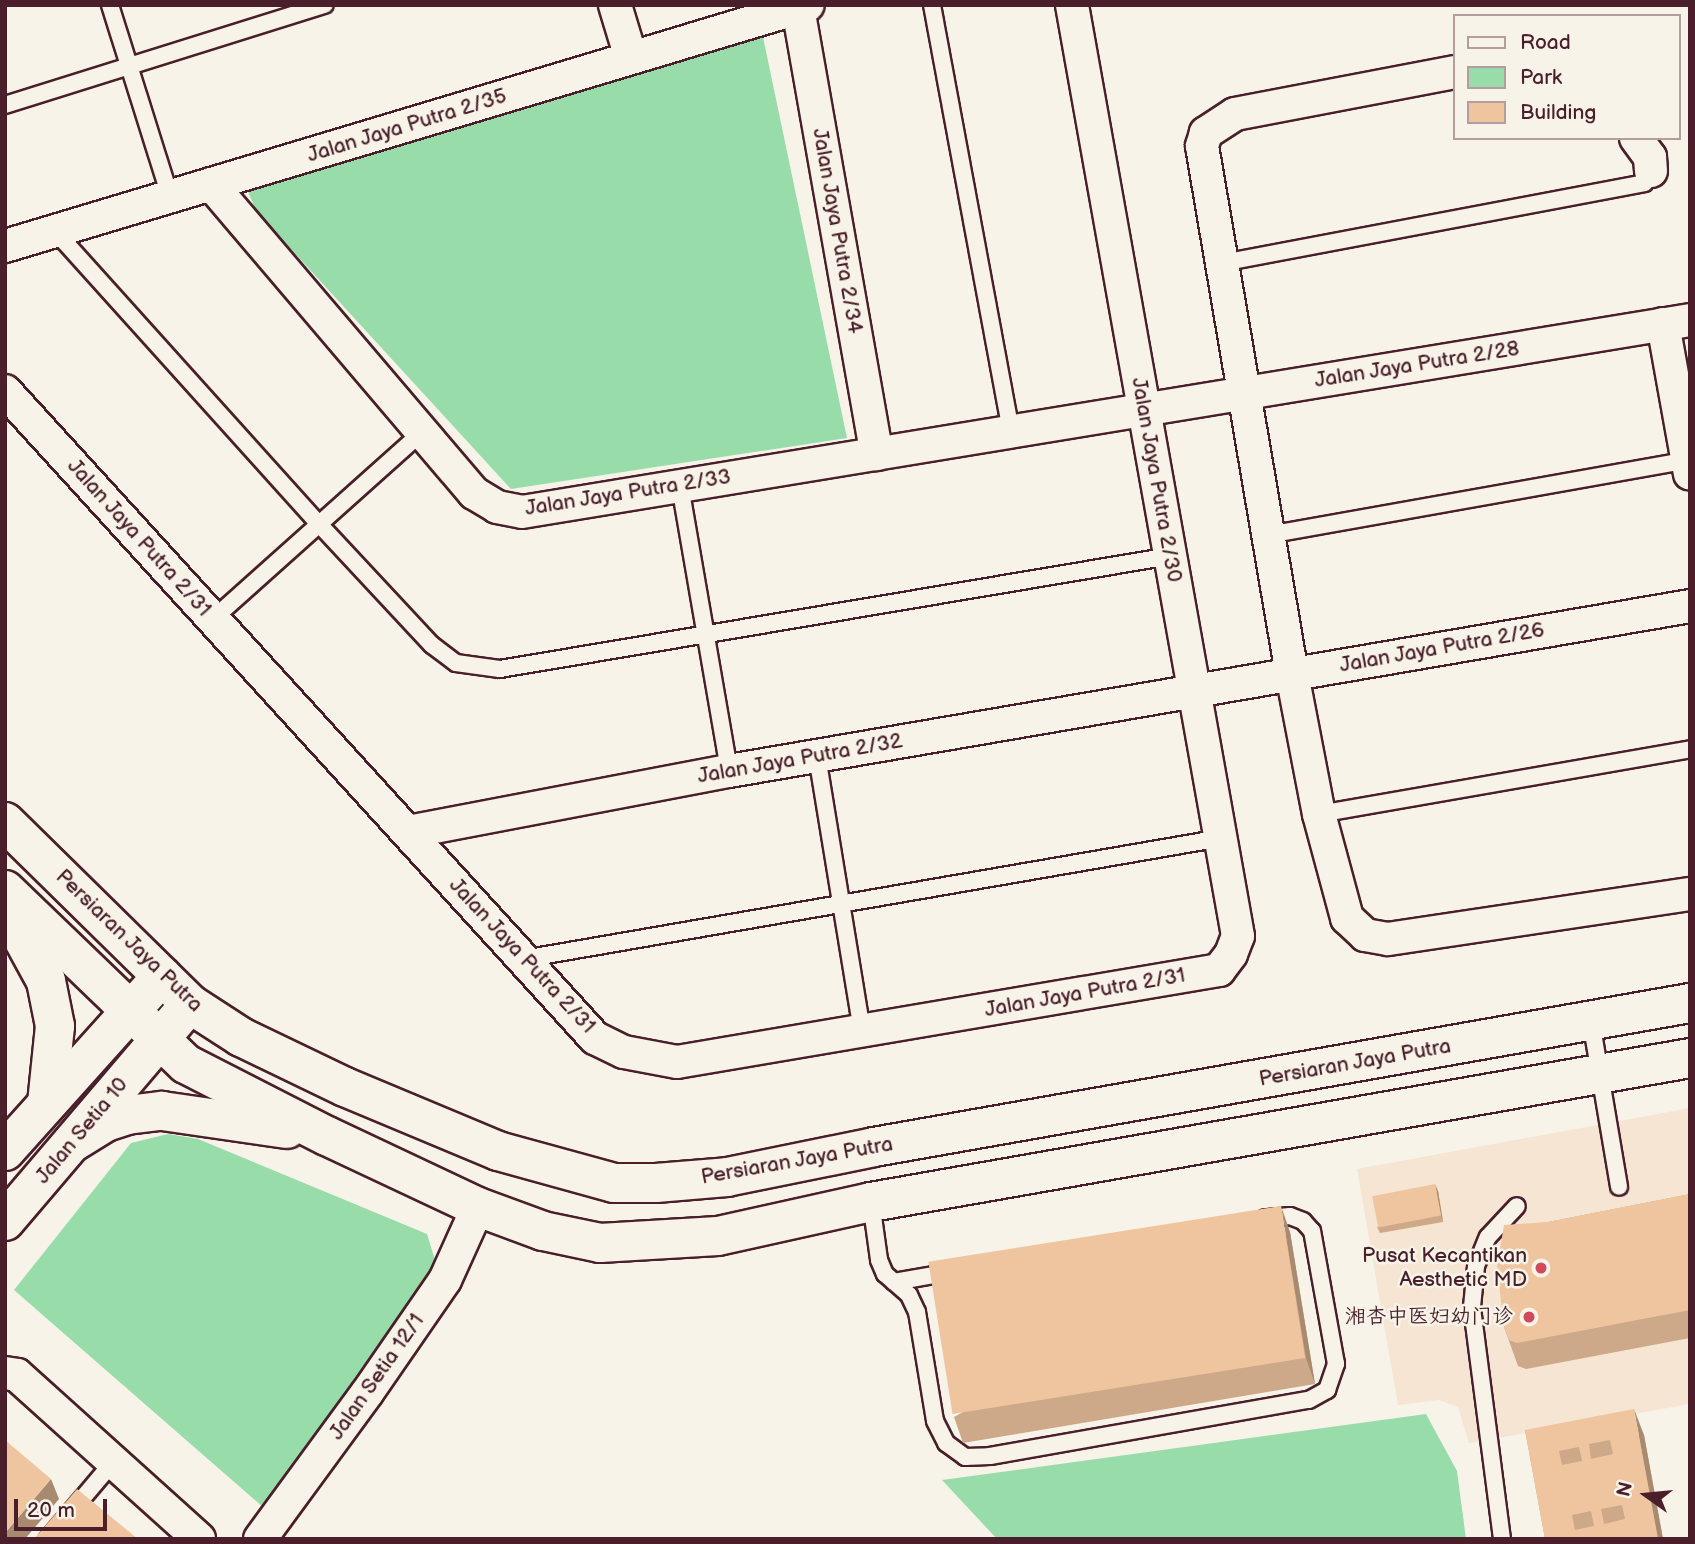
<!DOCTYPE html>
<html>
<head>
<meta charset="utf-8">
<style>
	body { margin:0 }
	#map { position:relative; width:1695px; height:1544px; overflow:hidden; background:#f7f3e8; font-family:"Balsamiq Sans","LXGW WenKai TC",sans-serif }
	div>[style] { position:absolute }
	.built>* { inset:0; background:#f5e5d2 }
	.green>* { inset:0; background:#98dda9 }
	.roads { filter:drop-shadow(2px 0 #4a1f2b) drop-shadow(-2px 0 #4a1f2b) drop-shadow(0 2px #4a1f2b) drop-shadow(0 -2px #4a1f2b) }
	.service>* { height:16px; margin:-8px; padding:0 8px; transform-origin:8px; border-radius:8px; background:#f7f3e8 }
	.minor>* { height:32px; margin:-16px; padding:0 16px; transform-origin:16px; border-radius:16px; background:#f7f3e8 }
	.tertiary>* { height:38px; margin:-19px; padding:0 19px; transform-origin:19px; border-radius:19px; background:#f7f3e8 }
	.primary>* { height:38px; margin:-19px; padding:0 19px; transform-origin:19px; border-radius:19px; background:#f7f3e8 }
	.wall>* { inset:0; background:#cea989 }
	.shaded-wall>* { inset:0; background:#a78a6f }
	.building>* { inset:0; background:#efc59f; transform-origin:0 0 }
	.dots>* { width:19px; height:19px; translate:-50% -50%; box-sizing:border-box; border:4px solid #f7f3e8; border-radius:50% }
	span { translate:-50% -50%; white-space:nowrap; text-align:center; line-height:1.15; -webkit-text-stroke:5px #f7f3e8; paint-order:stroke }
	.street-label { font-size:21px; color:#4a1f2b }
	.poi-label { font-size:21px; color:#4a1f2b }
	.right { translate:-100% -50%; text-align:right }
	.frame { position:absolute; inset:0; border:7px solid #4a1f2b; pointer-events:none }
	.legend { position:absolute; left:1453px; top:14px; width:228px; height:126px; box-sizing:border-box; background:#f7f3e8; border:2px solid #b29e9c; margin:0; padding:9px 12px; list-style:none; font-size:21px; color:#4a1f2b }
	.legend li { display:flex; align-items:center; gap:14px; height:35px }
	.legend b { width:35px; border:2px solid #b29e9c }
	.north { position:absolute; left:1611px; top:1460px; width:70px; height:70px; -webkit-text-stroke:5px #f7f3e8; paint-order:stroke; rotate:285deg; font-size:19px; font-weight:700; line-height:28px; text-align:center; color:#4a1f2b }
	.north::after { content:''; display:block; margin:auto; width:24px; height:32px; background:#4a1f2b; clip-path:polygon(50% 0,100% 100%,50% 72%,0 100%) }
	.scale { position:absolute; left:14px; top:1499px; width:93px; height:32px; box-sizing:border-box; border:4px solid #4a1f2b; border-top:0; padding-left:9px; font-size:21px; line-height:24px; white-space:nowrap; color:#4a1f2b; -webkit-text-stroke:5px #f7f3e8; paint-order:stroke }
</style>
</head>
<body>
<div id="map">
	<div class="built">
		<div style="clip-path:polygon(1690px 1108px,1690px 1404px,1469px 1443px,1458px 1407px,1439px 1400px,1398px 1405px,1357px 1169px)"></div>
	</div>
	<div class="green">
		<div style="clip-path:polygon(763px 37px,847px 438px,511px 489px,256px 211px,247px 189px)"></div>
		<div style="clip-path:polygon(168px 1134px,198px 1139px,427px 1234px,438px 1270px,263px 1507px,14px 1290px,131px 1143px)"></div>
		<div style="clip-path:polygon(1426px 1414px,1457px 1471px,1466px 1539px,997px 1539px,942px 1480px)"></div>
	</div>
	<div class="roads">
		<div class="service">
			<div style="left:110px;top:5px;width:200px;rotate:72.6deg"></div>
			<div style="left:932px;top:5px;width:434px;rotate:79.5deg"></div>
			<div style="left:5px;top:105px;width:335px;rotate:-17.4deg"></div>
			<div style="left:55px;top:231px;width:396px;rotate:48deg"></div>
			<div style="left:320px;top:525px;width:164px;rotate:47deg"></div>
			<div style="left:432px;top:645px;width:30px;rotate:37deg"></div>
			<div style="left:456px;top:663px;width:44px;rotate:7.8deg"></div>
			<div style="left:500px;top:669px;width:679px;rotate:-9.57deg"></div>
			<div style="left:1222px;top:263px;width:430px;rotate:-10.7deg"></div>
			<div style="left:1644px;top:183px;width:14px;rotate:-60deg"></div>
			<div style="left:680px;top:486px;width:289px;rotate:80.2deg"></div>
			<div style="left:1268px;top:535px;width:429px;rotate:-10.1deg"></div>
			<div style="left:213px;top:619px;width:280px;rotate:-41.8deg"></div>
			<div style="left:817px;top:756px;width:280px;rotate:80.7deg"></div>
			<div style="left:1319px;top:814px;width:377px;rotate:-9.9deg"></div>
			<div style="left:523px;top:959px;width:708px;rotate:-9.83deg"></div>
			<div style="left:1591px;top:1021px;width:168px;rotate:80.4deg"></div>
			<div style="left:871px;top:1202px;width:59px;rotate:82.1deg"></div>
			<div style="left:879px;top:1260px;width:15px;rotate:67deg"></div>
			<div style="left:885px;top:1274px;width:32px;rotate:41deg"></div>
			<div style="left:909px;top:1295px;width:19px;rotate:65deg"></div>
			<div style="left:917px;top:1312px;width:110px;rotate:80.6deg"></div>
			<div style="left:935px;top:1421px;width:25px;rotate:63deg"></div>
			<div style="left:946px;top:1443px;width:24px;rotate:36deg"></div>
			<div style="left:965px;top:1457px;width:25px;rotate:-2deg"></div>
			<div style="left:990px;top:1456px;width:324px;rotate:-10deg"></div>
			<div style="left:1309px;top:1400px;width:21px;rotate:-29deg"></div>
			<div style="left:1327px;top:1390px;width:28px;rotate:-71deg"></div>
			<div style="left:1336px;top:1364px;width:135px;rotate:-100.2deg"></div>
			<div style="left:1312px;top:1231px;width:13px;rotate:-132deg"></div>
			<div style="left:1303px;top:1221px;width:14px;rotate:-159deg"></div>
			<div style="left:1290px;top:1216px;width:25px;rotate:175deg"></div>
			<div style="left:894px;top:1282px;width:57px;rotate:-10.1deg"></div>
			<div style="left:48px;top:1539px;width:101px;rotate:-49.8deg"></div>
			<div style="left:1502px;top:1539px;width:234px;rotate:-97.4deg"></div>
			<div style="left:1472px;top:1307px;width:41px;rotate:-84.4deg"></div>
			<div style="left:1476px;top:1266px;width:31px;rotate:-68deg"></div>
			<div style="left:1488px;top:1237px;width:42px;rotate:-46.9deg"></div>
		</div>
		<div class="minor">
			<div style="left:615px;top:5px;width:55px;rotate:73.2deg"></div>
			<div style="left:798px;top:8px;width:453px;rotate:80deg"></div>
			<div style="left:1455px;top:72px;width:224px;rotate:169.2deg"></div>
			<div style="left:1235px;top:114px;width:35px;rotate:147deg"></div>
			<div style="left:1206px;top:133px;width:14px;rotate:107deg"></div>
			<div style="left:1202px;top:146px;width:536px;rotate:80.33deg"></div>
			<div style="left:1292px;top:674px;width:143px;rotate:79.1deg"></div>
			<div style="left:1319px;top:814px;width:108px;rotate:74.9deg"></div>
			<div style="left:1347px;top:918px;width:25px;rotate:43deg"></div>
			<div style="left:1365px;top:935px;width:23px;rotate:10deg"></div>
			<div style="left:1388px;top:939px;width:305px;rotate:-8.5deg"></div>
			<div style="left:1636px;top:138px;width:24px;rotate:54deg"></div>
			<div style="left:1650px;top:157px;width:14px;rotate:86deg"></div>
			<div style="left:211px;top:184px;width:406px;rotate:49.6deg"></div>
			<div style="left:474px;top:493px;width:27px;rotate:31deg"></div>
			<div style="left:497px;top:507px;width:25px;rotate:11deg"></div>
			<div style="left:522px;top:512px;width:1184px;rotate:-9.33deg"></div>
			<div style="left:5px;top:246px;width:838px;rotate:-16.71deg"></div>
			<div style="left:1663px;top:324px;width:152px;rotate:79.8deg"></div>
			<div style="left:5px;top:391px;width:876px;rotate:47.64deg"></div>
			<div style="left:595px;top:1038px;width:32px;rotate:26deg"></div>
			<div style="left:624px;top:1052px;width:54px;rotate:10.7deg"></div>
			<div style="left:677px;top:1062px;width:550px;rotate:-9.63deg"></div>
			<div style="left:1219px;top:970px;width:20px;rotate:-53deg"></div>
			<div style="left:1231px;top:954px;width:19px;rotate:-69deg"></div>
			<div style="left:1238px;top:936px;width:946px;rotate:-100.11deg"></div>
			<div style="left:408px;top:832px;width:327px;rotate:-10.8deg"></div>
			<div style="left:729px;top:771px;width:975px;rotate:-9.74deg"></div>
			<div style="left:5px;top:1373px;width:12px;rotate:9deg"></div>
			<div style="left:17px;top:1375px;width:245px;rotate:42deg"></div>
			<div style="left:260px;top:1539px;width:181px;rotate:-53.8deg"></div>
			<div style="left:367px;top:1393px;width:137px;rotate:-55.4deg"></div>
			<div style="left:445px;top:1280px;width:80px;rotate:-65.7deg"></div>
		</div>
		<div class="tertiary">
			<div style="left:5px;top:1151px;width:235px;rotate:-48.1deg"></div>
			<div style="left:5px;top:1221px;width:285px;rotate:-49.6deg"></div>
		</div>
		<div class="primary">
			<div style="left:5px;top:822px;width:260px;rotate:44.5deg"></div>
			<div style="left:190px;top:1004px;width:61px;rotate:32.9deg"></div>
			<div style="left:241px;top:1037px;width:115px;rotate:25.7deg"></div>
			<div style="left:345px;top:1087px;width:166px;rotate:22.7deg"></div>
			<div style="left:498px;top:1151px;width:120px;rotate:15.4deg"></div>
			<div style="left:614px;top:1183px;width:42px"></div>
			<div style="left:656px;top:1183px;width:71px;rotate:-4.8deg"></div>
			<div style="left:727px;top:1177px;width:150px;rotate:-11.5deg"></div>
			<div style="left:874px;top:1147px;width:829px;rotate:-10.01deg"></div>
			<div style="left:5px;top:890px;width:251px;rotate:43.9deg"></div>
			<div style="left:186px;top:1064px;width:158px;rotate:27.1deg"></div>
			<div style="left:327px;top:1136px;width:167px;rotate:25.2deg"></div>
			<div style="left:478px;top:1207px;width:69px;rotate:20.3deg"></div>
			<div style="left:543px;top:1231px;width:58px;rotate:11.9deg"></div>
			<div style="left:600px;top:1243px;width:118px;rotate:-3.4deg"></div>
			<div style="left:718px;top:1236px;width:157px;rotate:-12.5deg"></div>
			<div style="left:871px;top:1202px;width:832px;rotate:-9.97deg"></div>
			<div style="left:5px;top:906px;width:85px;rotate:61.3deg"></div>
			<div style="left:46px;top:981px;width:46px;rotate:78.7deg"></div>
			<div style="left:55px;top:1026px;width:77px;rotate:95.9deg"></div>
			<div style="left:72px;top:1143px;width:40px;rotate:-32deg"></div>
			<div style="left:106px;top:1122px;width:22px;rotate:-18deg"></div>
			<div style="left:127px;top:1115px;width:35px;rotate:-7deg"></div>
			<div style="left:162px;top:1111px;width:126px;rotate:8.2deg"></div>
		</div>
	</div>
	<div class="wall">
		<div style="clip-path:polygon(1438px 1191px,1443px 1222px,1380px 1233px,1377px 1227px)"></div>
		<div style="clip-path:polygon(1690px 1194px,1690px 1338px,1526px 1369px,1518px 1366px,1504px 1327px,1548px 1222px)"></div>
		<div style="clip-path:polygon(1290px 1232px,1315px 1384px,963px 1443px,954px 1417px)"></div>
		<div style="clip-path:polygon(1525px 1430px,1644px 1435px,1663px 1539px,1545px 1539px)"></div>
	</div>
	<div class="shaded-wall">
		<div style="clip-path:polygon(1435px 1184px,1438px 1191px,1443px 1222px,1441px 1215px)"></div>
		<div style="clip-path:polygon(1281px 1206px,1290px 1232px,1315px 1384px,1306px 1358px)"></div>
		<div style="clip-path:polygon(1634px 1409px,1644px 1435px,1663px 1539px,1658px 1539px)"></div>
		<div style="clip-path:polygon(51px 1479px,59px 1499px,25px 1539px,5px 1539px,5px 1533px)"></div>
	</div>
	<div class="building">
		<div style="left:1435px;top:1184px;width:32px;height:64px;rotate:79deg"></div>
		<div style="clip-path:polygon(1690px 1194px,1690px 1310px,1517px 1343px,1509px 1340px,1504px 1327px,1497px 1267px,1504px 1225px,1548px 1222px)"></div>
		<div style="left:1281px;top:1206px;width:154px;height:357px;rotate:81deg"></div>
		<div style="clip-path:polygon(evenodd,1634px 1409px,1658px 1539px,1545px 1539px,1525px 1430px,1634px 1409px,1610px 1440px,1613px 1454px,1591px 1459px,1589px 1444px,1610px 1440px,1634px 1409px,1579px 1447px,1582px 1461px,1562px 1465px,1559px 1451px,1579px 1447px,1634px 1409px,1622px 1505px,1625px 1519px,1604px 1524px,1601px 1509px,1622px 1505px,1634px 1409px,1591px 1511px,1594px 1526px,1575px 1530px,1572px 1515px,1591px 1511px)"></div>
		<div style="clip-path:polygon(5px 1440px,51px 1479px,5px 1533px)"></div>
		<div style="clip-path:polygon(77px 1489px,138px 1539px,34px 1539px)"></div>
	</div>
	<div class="dots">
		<div style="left:1541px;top:1268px;background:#d1495b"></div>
		<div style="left:1529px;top:1317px;background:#d1495b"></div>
	</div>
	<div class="street-label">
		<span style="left:407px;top:126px;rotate:-17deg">Jalan Jaya Putra 2/35</span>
		<span style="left:837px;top:231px;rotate:80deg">Jalan Jaya Putra 2/34</span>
		<span style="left:1417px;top:365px;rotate:-9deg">Jalan Jaya Putra 2/28</span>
		<span style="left:1156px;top:480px;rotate:80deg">Jalan Jaya Putra 2/30</span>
		<span style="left:628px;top:493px;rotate:-9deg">Jalan Jaya Putra 2/33</span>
		<span style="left:139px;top:538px;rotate:48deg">Jalan Jaya Putra 2/31</span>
		<span style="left:1442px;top:648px;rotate:-10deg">Jalan Jaya Putra 2/26</span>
		<span style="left:800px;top:759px;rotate:-10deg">Jalan Jaya Putra 2/32</span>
		<span style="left:129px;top:941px;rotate:44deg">Persiaran Jaya Putra</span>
		<span style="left:522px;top:956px;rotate:47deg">Jalan Jaya Putra 2/31</span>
		<span style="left:1085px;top:993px;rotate:-10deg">Jalan Jaya Putra 2/31</span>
		<span style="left:1355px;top:1063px;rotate:-10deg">Persiaran Jaya Putra</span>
		<span style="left:82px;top:1131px;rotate:-50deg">Jalan Setia 10</span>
		<span style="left:797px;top:1161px;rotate:-10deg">Persiaran Jaya Putra</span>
		<span style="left:377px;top:1377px;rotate:-55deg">Jalan Setia 12/1</span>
	</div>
	<div class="poi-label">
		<span class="right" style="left:1527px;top:1268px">Pusat Kecantikan<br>Aesthetic MD</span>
		<span class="right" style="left:1513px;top:1317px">湘杏中医妇幼门诊</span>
	</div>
	<div class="frame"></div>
	<ul class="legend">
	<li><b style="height:9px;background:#f7f3e8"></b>Road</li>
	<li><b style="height:19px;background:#98dda9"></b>Park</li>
	<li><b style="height:19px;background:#efc59f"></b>Building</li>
	</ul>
	<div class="north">N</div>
	<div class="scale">20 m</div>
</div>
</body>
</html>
